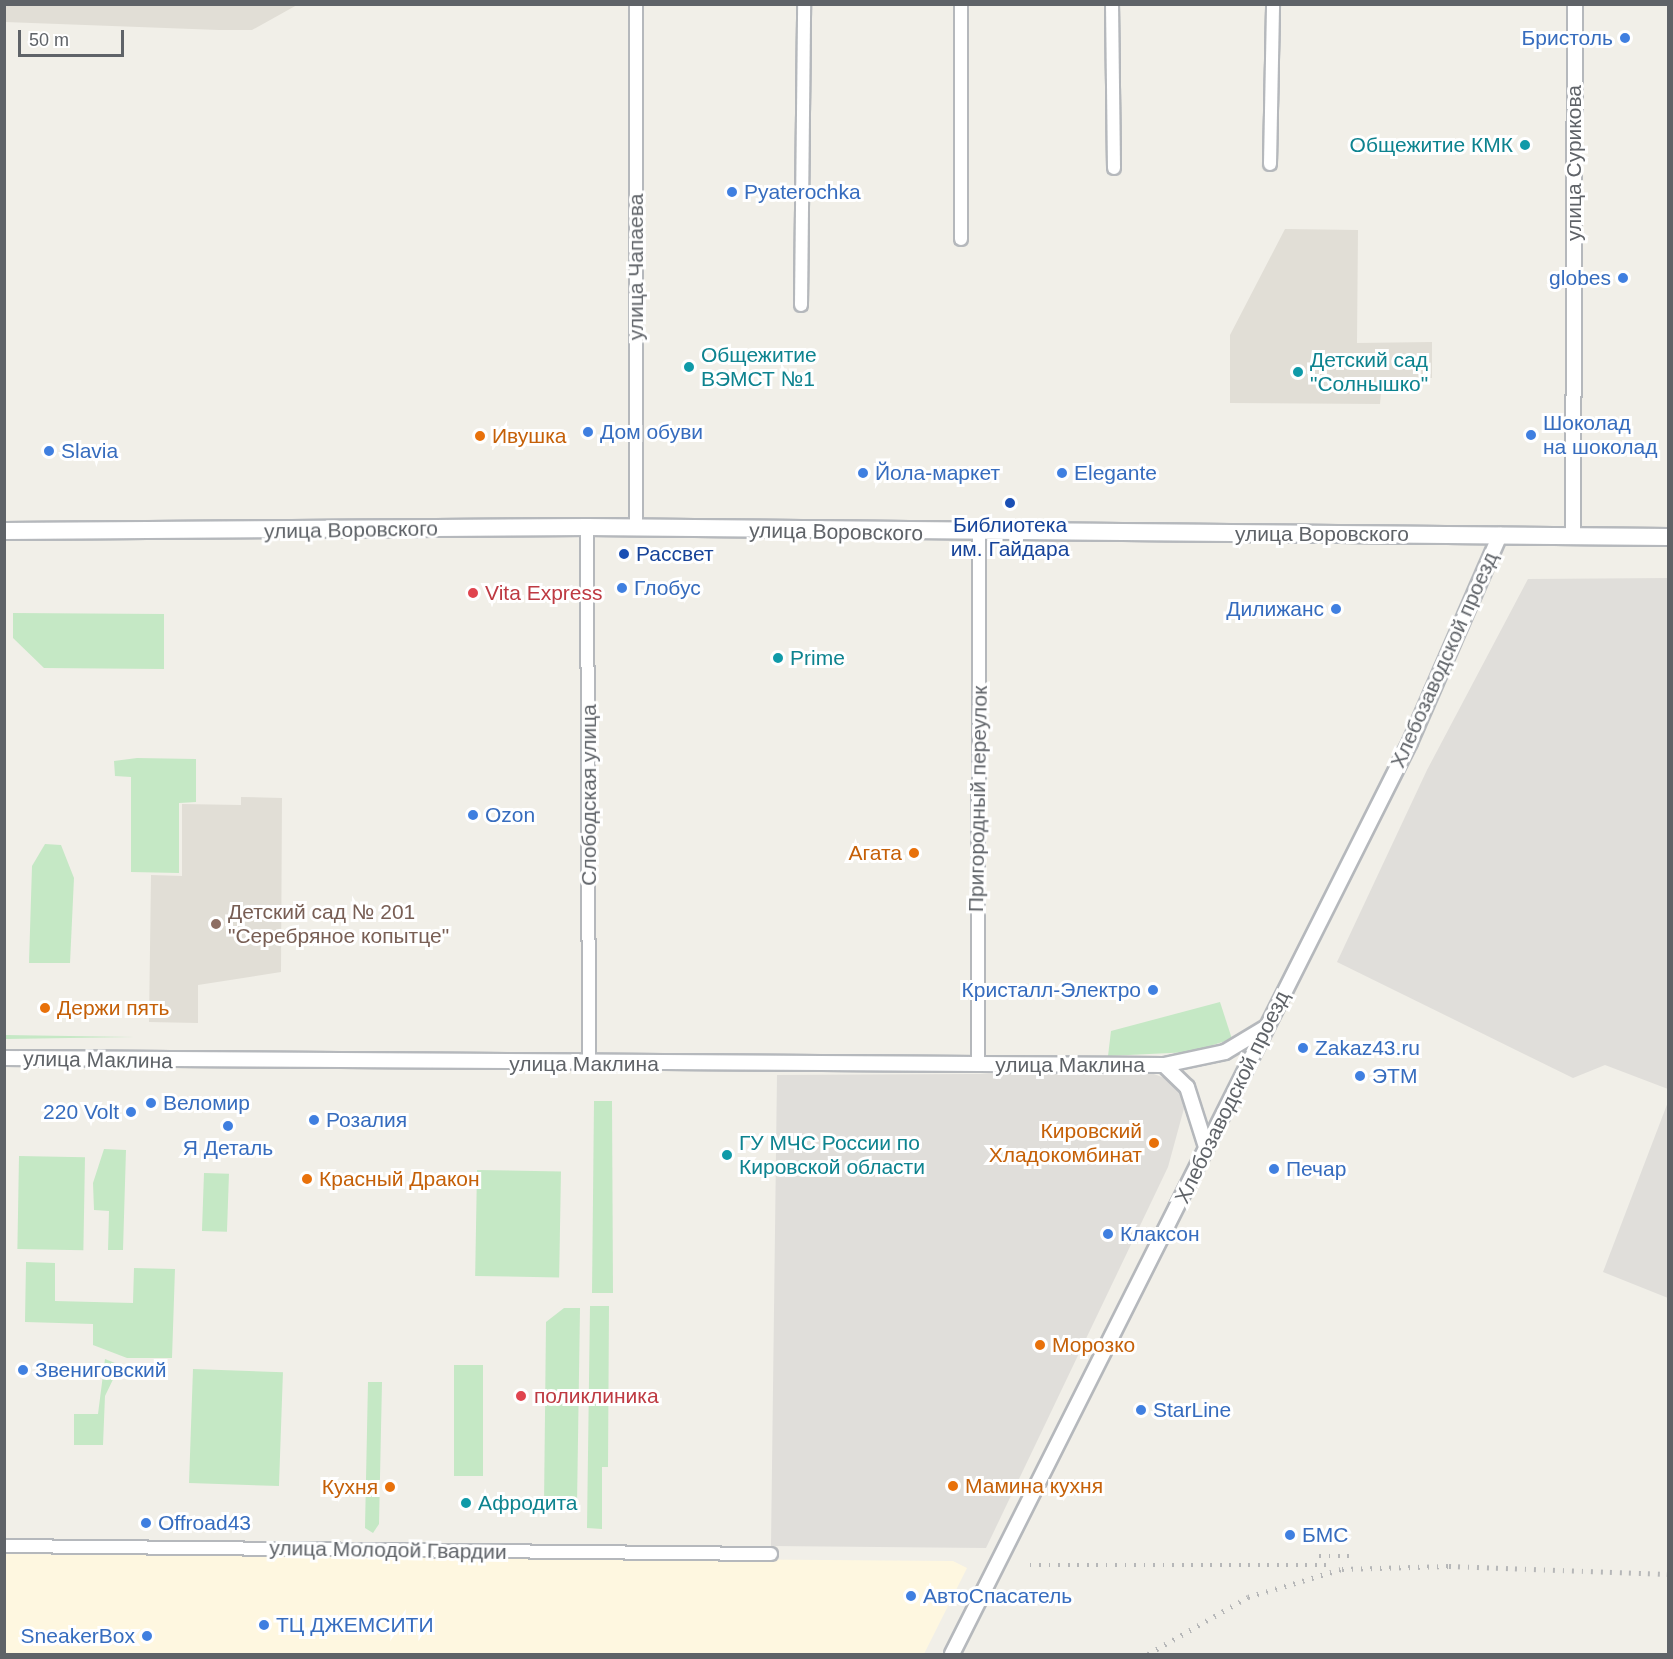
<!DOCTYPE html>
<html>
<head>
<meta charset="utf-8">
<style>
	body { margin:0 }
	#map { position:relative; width:1673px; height:1659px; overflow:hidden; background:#f1efe8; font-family:Arial,sans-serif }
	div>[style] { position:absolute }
	.commercial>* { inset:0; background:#fef7e0 }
	.industrial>* { inset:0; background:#e0deda }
	.education>* { inset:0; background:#e1ded6 }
	.green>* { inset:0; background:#c5e8c5; transform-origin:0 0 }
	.roads { filter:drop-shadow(2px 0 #b5b8bc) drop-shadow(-2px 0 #b5b8bc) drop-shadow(0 2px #b5b8bc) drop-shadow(0 -2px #b5b8bc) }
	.minor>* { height:12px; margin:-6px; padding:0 6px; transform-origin:6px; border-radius:6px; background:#fff }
	.tertiary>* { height:14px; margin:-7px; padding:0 7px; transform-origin:7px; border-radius:7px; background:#fff }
	.secondary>* { height:16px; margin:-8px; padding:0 8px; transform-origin:8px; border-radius:8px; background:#fff }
	.rail>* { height:4.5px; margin-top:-2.25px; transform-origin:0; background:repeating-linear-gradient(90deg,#b6b7b8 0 1.5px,transparent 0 9.5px) }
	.dots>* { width:16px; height:16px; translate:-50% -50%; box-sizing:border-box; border:3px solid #fff; border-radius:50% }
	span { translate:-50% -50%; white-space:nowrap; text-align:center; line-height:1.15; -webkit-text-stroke:6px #fff; paint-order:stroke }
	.shop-label { font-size:21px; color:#366cbe }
	.right { translate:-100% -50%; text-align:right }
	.left { translate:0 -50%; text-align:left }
	.culture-label { font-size:21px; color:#0d838f }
	.street-label { font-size:21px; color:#5f6368 }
	.food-label { font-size:21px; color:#c56008 }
	.transit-label { font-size:21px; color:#164399 }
	.health-label { font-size:21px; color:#be3a42 }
	.education-label { font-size:21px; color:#785e54 }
	.frame { position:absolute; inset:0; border:6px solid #5f6368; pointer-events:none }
	.scale { position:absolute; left:18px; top:30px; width:106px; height:27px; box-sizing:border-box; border:3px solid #5f6368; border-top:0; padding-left:8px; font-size:18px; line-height:21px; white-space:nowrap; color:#5f6368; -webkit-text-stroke:4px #fff; paint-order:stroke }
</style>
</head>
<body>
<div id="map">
	<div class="commercial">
		<div style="clip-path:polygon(5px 1554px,953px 1561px,967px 1568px,924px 1654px,5px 1654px)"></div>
	</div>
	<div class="industrial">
		<div style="clip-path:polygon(1668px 578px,1668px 1089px,1605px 1065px,1573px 1078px,1337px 962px,1427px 770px,1528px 579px)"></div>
		<div style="clip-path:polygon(1151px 1073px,1173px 1081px,1186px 1101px,1168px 1167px,986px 1548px,771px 1546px,777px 1075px)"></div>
		<div style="clip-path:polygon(1668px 1102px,1668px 1298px,1603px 1272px)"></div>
	</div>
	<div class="education">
		<div style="clip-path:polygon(5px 4px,297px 4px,297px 5px,252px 30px,219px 30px,5px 22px)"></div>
		<div style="clip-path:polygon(1285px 229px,1358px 230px,1357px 343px,1432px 342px,1432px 378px,1404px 378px,1402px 393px,1381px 392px,1380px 404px,1230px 403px,1230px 335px)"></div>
		<div style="clip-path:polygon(241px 797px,282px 798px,281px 972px,198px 985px,198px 1023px,149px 1022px,151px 875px,182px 876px,182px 804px,241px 805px)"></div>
	</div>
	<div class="green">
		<div style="clip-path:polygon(13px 613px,164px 614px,164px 669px,44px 668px,13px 638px)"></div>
		<div style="clip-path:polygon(137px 758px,196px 759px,196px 802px,179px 803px,179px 873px,131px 872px,131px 777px,115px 776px,114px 761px)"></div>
		<div style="clip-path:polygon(45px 844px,61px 845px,74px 878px,70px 963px,29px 963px,32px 866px)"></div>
		<div style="clip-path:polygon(1220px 1002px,1232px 1039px,1191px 1052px,1108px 1056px,1111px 1031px)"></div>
		<div style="clip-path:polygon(5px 1035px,134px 1037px,5px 1039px)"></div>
		<div style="clip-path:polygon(594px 1101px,612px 1101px,613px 1293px,592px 1293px)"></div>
		<div style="clip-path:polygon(104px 1149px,126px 1150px,123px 1250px,108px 1250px,109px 1211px,94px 1210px,93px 1183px)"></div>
		<div style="left:19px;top:1156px;width:66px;height:93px;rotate:1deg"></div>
		<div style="left:477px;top:1170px;width:84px;height:106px;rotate:1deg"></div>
		<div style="left:204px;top:1173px;width:25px;height:58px;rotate:2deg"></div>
		<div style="clip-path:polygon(26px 1262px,55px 1263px,55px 1301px,133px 1303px,134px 1268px,175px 1269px,172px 1358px,127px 1358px,93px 1345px,93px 1324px,25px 1322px)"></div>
		<div style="clip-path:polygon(590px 1306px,609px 1306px,608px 1467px,602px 1467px,602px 1529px,587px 1528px)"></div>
		<div style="clip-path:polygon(564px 1308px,580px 1308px,577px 1505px,544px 1505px,546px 1322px)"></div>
		<div style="clip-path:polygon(105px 1359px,120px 1365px,105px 1396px,103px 1445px,74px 1445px,74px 1414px,98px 1414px)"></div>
		<div style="left:454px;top:1365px;width:29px;height:111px"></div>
		<div style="left:193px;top:1369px;width:90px;height:114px;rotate:2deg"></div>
		<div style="clip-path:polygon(368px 1382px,382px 1382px,379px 1524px,373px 1533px,365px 1528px)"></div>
	</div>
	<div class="roads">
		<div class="minor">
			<div style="left:961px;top:4px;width:235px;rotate:90deg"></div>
			<div style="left:1112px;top:4px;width:164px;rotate:89.3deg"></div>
			<div style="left:1270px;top:164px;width:160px;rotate:-88.9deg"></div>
			<div style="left:801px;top:305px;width:301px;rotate:-89.4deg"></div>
			<div style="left:587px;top:527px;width:537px;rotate:89.79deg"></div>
			<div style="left:636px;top:529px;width:525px;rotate:-90deg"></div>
			<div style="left:978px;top:1065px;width:532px;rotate:-89.89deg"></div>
			<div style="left:4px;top:1546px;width:767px;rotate:0.6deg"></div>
		</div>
		<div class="tertiary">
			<div style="left:1573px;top:537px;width:533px;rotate:-89.79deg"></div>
			<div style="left:4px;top:1058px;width:1160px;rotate:0.35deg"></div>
			<div style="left:1164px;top:1065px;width:62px;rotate:-12deg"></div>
			<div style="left:1225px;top:1052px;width:47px;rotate:-31deg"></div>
			<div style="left:1164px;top:1065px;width:32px;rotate:44deg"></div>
			<div style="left:1187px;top:1087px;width:63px;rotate:72.4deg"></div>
			<div style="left:952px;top:1654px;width:1021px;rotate:-63.33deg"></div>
			<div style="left:1410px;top:742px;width:226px;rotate:-66.5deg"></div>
		</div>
		<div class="secondary">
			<div style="left:4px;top:531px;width:583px;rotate:-0.39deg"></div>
			<div style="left:587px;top:527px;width:1081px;rotate:0.53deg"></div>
		</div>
	</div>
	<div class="rail">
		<div style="left:1319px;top:1556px;width:31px"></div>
		<div style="left:1030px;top:1565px;width:303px"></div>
		<div style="left:1148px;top:1654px;width:115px;rotate:-29.7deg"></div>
		<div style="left:1248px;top:1597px;width:98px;rotate:-16.6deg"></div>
		<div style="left:1342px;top:1569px;width:107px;rotate:-1.6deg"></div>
		<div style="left:1449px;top:1566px;width:219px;rotate:2.1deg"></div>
	</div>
	<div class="dots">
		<div style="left:1625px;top:38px;background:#3f7fe0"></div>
		<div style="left:1525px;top:145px;background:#0f9aa8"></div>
		<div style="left:732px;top:192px;background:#3f7fe0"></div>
		<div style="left:1623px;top:278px;background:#3f7fe0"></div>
		<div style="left:689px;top:367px;background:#0f9aa8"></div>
		<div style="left:1298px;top:372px;background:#0f9aa8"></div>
		<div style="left:588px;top:432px;background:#3f7fe0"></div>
		<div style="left:1531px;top:435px;background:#3f7fe0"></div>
		<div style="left:480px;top:436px;background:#e8710a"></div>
		<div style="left:49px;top:451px;background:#3f7fe0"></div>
		<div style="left:863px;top:473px;background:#3f7fe0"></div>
		<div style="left:1062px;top:473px;background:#3f7fe0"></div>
		<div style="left:1010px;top:503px;background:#1a4fb4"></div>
		<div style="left:624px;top:554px;background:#1a4fb4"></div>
		<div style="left:622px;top:588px;background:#3f7fe0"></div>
		<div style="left:473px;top:593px;background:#e0444e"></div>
		<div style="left:1336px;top:609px;background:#3f7fe0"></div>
		<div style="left:778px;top:658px;background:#0f9aa8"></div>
		<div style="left:473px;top:815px;background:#3f7fe0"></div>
		<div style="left:914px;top:853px;background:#e8710a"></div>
		<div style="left:216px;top:924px;background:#8d6e63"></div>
		<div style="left:1153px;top:990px;background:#3f7fe0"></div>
		<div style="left:45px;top:1008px;background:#e8710a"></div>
		<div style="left:1303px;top:1048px;background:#3f7fe0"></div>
		<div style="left:1360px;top:1076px;background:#3f7fe0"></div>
		<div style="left:151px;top:1103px;background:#3f7fe0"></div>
		<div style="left:131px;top:1112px;background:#3f7fe0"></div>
		<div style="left:314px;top:1120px;background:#3f7fe0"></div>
		<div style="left:228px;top:1126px;background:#3f7fe0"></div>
		<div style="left:1154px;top:1143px;background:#e8710a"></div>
		<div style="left:727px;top:1155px;background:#0f9aa8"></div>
		<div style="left:1274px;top:1169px;background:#3f7fe0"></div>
		<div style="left:307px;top:1179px;background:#e8710a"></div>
		<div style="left:1108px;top:1234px;background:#3f7fe0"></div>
		<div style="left:1040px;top:1345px;background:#e8710a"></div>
		<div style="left:23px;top:1370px;background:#3f7fe0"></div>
		<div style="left:521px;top:1396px;background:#e0444e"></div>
		<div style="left:1141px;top:1410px;background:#3f7fe0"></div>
		<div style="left:953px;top:1486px;background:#e8710a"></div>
		<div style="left:390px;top:1487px;background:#e8710a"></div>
		<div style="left:466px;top:1503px;background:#0f9aa8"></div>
		<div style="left:146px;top:1523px;background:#3f7fe0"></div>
		<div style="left:1290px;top:1535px;background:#3f7fe0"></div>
		<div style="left:911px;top:1596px;background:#3f7fe0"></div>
		<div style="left:264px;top:1625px;background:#3f7fe0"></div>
		<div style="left:147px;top:1636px;background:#3f7fe0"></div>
	</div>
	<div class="shop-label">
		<span class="right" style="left:1613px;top:38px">Бристоль</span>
		<span class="left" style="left:744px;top:192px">Pyaterochka</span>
		<span class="right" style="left:1611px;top:278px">globes</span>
		<span class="left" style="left:1543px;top:435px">Шоколад<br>на шоколад</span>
		<span class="left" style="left:600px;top:432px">Дом обуви</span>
		<span class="left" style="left:61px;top:451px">Slavia</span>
		<span class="left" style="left:875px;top:473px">Йола-маркет</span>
		<span class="left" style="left:1074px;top:473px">Elegante</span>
		<span class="left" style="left:634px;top:588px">Глобус</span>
		<span class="right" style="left:1324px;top:609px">Дилижанс</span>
		<span class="left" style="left:485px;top:815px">Ozon</span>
		<span class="right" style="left:1141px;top:990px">Кристалл-Электро</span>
		<span class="left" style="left:1315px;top:1048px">Zakaz43.ru</span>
		<span class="left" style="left:1372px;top:1076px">ЭТМ</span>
		<span class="left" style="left:163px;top:1103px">Веломир</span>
		<span class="right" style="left:119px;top:1112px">220 Volt</span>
		<span class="left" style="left:326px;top:1120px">Розалия</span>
		<span style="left:228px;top:1148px">Я Деталь</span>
		<span class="left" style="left:1286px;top:1169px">Печар</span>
		<span class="left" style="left:1120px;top:1234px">Клаксон</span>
		<span class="left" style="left:35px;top:1370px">Звениговский</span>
		<span class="left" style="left:1153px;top:1410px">StarLine</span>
		<span class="left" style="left:158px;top:1523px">Offroad43</span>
		<span class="left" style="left:1302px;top:1535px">БМС</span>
		<span class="left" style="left:923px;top:1596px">АвтоСпасатель</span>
		<span class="left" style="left:276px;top:1625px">ТЦ ДЖЕМСИТИ</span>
		<span class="right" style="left:135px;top:1636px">SneakerBox</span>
	</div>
	<div class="culture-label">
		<span class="right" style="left:1513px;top:145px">Общежитие КМК</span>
		<span class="left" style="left:701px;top:367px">Общежитие<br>ВЭМСТ №1</span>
		<span class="left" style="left:1310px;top:372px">Детский сад<br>"Солнышко"</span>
		<span class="left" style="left:790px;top:658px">Prime</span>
		<span class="left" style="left:739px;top:1155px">ГУ МЧС России по<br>Кировской области</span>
		<span class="left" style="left:478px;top:1503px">Афродита</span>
	</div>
	<div class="street-label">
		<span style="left:1574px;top:163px;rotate:-90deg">улица Сурикова</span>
		<span style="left:636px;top:267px;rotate:-90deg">улица Чапаева</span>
		<span style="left:351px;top:530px;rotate:-1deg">улица Воровского</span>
		<span style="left:836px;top:532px;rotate:1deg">улица Воровского</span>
		<span style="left:1322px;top:534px">улица Воровского</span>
		<span style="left:1444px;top:660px;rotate:-66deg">Хлебозаводской проезд</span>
		<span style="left:589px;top:795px;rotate:-90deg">Слободская улица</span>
		<span style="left:978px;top:799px;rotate:-89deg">Пригородный переулок</span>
		<span style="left:98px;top:1060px;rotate:1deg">улица Маклина</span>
		<span style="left:584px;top:1064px">улица Маклина</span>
		<span style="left:1070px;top:1065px">улица Маклина</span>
		<span style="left:1232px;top:1097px;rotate:-64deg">Хлебозаводской проезд</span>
		<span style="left:388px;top:1550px;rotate:1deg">улица Молодой Гвардии</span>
	</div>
	<div class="food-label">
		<span class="left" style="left:492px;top:436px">Ивушка</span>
		<span class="right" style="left:902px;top:853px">Агата</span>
		<span class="left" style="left:57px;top:1008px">Держи пять</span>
		<span class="right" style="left:1142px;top:1143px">Кировский<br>Хладокомбинат</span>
		<span class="left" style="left:319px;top:1179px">Красный Дракон</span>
		<span class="left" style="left:1052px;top:1345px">Морозко</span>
		<span class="left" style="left:965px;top:1486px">Мамина кухня</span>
		<span class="right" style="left:378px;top:1487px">Кухня</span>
	</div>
	<div class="transit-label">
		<span style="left:1010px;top:537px">Библиотека<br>им. Гайдара</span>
		<span class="left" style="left:636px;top:554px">Рассвет</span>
	</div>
	<div class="health-label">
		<span class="left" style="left:485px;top:593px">Vita Express</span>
		<span class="left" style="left:534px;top:1396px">поликлиника</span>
	</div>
	<div class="education-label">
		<span class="left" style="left:228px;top:924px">Детский сад № 201<br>"Серебряное копытце"</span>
	</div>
	<div class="frame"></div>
	<div class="scale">50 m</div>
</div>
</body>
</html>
